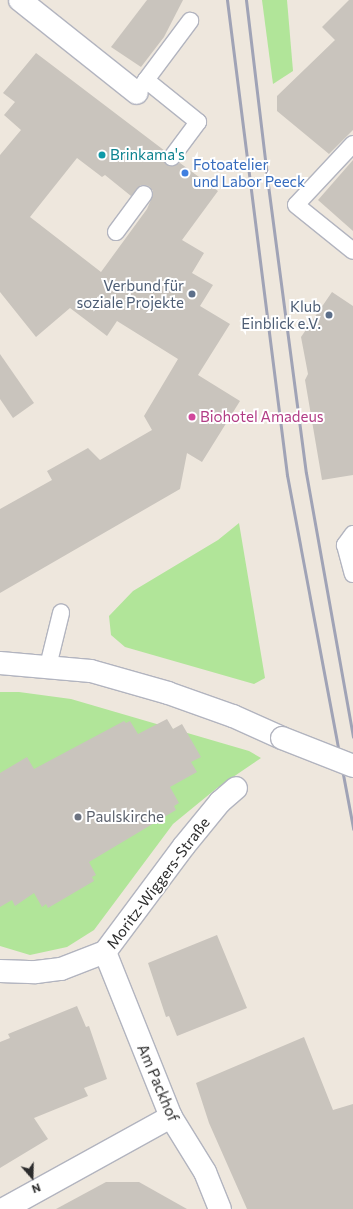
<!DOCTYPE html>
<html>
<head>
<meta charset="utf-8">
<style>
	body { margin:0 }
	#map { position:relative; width:353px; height:1209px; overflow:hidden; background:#eee7dd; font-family:Commissioner,sans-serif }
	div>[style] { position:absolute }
	.green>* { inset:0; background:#b1e599 }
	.building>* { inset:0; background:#c9c4bd }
	.roads { filter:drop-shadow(1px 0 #b2b4bf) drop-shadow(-1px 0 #b2b4bf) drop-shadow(0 1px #b2b4bf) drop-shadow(0 -1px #b2b4bf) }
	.service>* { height:16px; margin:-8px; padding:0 8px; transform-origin:8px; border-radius:8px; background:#fff }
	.minor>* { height:22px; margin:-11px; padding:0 11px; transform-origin:11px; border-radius:11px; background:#fff }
	.rail>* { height:3px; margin:-1.5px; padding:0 1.5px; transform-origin:1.5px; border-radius:1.5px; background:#a0a3b6 }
	.bridges { filter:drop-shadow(1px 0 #b2b4bf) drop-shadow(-1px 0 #b2b4bf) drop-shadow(0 1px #b2b4bf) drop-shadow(0 -1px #b2b4bf) }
	.minor-bridge>* { height:22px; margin:-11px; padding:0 11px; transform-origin:11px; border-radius:11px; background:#fff }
	.dots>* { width:11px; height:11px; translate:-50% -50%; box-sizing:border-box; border:2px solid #fff; border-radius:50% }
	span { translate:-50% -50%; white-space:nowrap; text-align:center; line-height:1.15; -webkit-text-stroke:4px #fff; paint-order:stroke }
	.culture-label { font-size:15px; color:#0d838f }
	.left { translate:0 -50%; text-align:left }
	.shop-label { font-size:15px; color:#366cbe }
	.service-label { font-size:15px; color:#4e5e75 }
	.right { translate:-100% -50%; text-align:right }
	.hotel-label { font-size:15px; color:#b23c85 }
	.worship-label { font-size:15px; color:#5b616d }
	.street-label { font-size:15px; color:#2c2c2c }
	.north { position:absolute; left:12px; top:1157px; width:40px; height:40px; -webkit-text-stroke:3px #fff; paint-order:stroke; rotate:160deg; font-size:11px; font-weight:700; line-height:16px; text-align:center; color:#2c2c2c }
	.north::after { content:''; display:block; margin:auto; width:14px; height:18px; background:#2c2c2c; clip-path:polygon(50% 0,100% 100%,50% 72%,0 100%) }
</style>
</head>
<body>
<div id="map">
	<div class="green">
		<div style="clip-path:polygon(262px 0,287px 0,293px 71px,273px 84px)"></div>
		<div style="clip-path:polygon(239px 523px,265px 678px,254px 684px,125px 647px,111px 635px,109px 616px,133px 591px,218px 540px)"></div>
		<div style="clip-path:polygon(0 692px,19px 692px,71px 699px,249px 751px,261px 758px,217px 788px,173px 824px,94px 930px,67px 947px,30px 955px,0 946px)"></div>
	</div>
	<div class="building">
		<div style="clip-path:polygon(147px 0,183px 0,164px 37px,141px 67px,111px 47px)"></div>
		<div style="clip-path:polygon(349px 0,353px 0,353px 130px,329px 154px,277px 111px,277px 96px,335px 40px,322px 27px)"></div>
		<div style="clip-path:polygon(evenodd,36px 53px,165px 151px,163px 156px,166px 164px,171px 166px,180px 163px,218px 191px,182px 240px,204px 253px,192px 273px,213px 285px,200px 306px,230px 324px,198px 375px,240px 401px,202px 462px,187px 453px,180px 489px,0 593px,0 509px,52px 480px,47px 471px,88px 448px,100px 460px,152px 430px,144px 416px,178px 359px,117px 321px,107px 336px,70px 308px,36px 337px,0 292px,0 155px,21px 130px,4px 115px,15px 102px,3px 93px,36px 53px,77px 158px,102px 177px,105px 175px,131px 196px,141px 185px,149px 186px,153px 191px,153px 195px,147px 209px,101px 272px,30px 217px,77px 158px)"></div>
		<div style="clip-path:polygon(353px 160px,353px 231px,318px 200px)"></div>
		<div style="clip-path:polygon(332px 292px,353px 306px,353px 475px,322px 480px,305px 380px,308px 374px,301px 337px)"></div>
		<div style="clip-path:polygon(0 354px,34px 403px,13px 418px,0 399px)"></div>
		<div style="clip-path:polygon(167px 719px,173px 729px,182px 724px,201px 757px,191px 762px,197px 772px,170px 787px,179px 803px,174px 806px,176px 810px,89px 862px,96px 875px,92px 877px,94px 881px,48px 908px,46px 904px,42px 907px,34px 893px,15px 906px,12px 900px,0 907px,0 773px,27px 757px,34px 769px,124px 721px,126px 723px,130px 721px,138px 734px)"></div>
		<div style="clip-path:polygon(217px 935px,247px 1008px,177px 1036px,169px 1016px,166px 1017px,148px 963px)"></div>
		<div style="clip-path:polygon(77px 1006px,86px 1027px,89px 1026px,107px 1079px,84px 1088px,88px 1096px,34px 1118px,48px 1139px,0 1168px,0 1042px,10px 1038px,8px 1034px)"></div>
		<div style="clip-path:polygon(304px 1037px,333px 1110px,353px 1104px,353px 1209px,247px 1209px,209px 1123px,196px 1083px)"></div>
		<div style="clip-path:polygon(106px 1182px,139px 1182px,187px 1209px,56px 1209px)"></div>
	</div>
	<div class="roads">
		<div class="service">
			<div style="left:146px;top:80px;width:74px;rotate:-53.3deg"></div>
			<div style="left:137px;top:93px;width:16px;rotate:-55deg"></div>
			<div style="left:146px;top:80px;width:67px;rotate:38.9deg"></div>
			<div style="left:198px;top:122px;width:44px;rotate:126.6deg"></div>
			<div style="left:353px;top:144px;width:83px;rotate:133.1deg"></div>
			<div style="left:296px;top:205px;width:73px;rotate:38.9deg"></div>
			<div style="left:116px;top:232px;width:47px;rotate:-53.6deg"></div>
			<div style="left:353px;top:534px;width:14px;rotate:126deg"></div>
			<div style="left:345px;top:545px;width:30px;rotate:75deg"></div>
			<div style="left:48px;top:666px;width:55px;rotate:-76.2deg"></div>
		</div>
		<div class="minor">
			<div style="left:20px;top:0;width:149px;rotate:38.5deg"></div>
			<div style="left:0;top:663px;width:91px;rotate:5deg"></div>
			<div style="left:91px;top:671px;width:80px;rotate:15.9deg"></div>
			<div style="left:168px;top:693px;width:69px;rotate:19.5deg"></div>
			<div style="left:233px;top:716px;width:54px;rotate:24.2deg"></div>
			<div style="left:105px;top:952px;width:178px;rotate:68.2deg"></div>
			<div style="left:171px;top:1117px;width:65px;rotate:58.3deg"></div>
			<div style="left:205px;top:1172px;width:40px;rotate:68deg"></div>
			<div style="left:0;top:971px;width:36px;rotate:2deg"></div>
			<div style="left:36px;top:972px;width:25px;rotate:-7deg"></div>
			<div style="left:61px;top:969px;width:47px;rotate:-21.1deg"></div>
			<div style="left:105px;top:952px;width:132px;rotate:-53.3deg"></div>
			<div style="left:184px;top:846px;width:57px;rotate:-50.7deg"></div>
			<div style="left:220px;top:802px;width:21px;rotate:-41deg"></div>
			<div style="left:4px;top:1209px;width:191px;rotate:-28.9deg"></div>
		</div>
	</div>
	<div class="rail">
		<div style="left:227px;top:0;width:479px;rotate:82.8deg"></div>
		<div style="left:287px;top:475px;width:360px;rotate:79.4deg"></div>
		<div style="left:246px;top:0;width:186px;rotate:83.2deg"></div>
		<div style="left:268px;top:185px;width:290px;rotate:82.5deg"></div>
		<div style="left:306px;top:473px;width:268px;rotate:79.9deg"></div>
	</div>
	<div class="bridges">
		<div class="minor-bridge">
			<div style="left:282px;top:738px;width:76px;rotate:21.5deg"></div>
		</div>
	</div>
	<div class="dots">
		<div style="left:102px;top:155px;background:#0f9aa8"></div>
		<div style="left:185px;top:173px;background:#3f7fe0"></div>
		<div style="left:192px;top:294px;background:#5c6f8a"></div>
		<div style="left:329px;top:315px;background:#5c6f8a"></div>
		<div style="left:192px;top:417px;background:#d1479c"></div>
		<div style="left:78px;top:817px;background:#6b7280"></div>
	</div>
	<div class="culture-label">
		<span class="left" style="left:110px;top:155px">Brinkama's</span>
	</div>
	<div class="shop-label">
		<span class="left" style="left:193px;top:173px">Fotoatelier<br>und Labor Peeck</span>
	</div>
	<div class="service-label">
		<span class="right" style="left:184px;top:294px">Verbund für<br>soziale Projekte</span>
		<span class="right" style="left:321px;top:315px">Klub<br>Einblick e.V.</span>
	</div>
	<div class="hotel-label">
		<span class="left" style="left:200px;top:417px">Biohotel Amadeus</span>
	</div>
	<div class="worship-label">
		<span class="left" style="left:86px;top:817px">Paulskirche</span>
	</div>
	<div class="street-label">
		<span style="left:158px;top:883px;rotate:-53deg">Moritz-Wiggers-Straße</span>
		<span style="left:158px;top:1083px;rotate:67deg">Am Packhof</span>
	</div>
	<div class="north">N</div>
</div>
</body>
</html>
